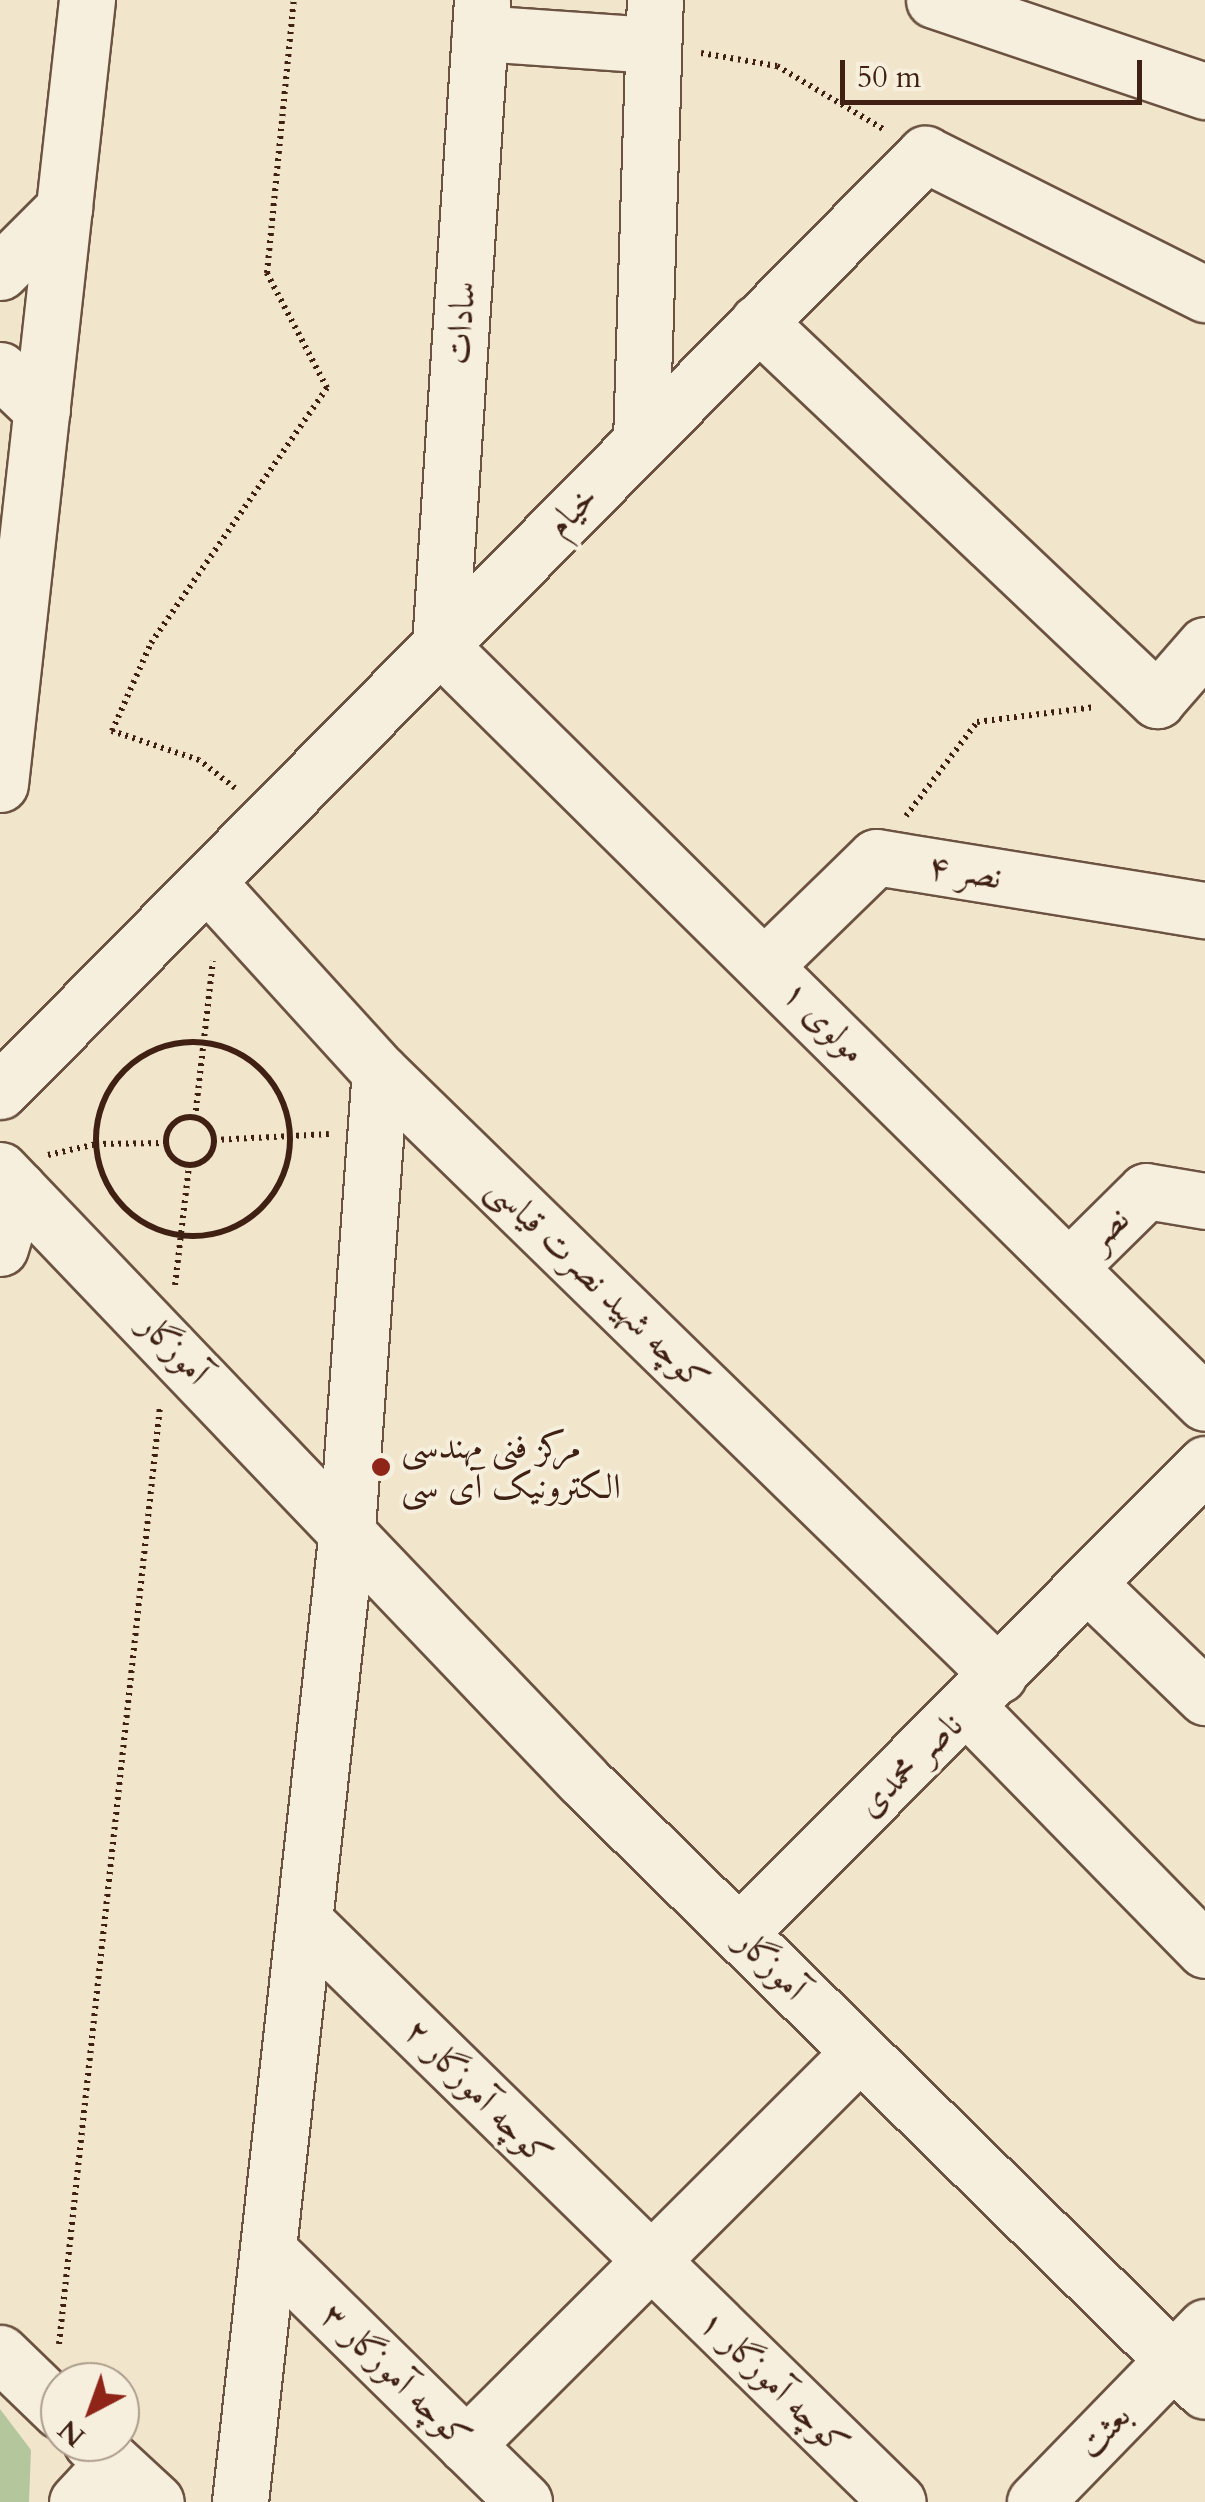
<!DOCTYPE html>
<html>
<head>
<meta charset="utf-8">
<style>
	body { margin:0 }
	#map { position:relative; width:1205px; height:2502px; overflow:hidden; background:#f1e6cb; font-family:Cardo,Amiri,serif }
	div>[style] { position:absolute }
	.green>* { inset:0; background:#b3c69c }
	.path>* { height:6px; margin-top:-3px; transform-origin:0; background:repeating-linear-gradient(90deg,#3f2013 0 2.5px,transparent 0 7.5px) }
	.path>.ring { margin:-3px; padding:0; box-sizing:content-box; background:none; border:6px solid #3f2013; border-radius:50% }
	.roads { filter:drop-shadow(2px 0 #6c5241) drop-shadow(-2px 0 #6c5241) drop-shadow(0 2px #6c5241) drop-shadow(0 -2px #6c5241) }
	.minor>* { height:55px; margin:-27.5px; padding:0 27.5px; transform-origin:27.5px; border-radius:27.5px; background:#f6efdd }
	.dots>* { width:28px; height:28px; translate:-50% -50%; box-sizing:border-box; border:5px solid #f6efdd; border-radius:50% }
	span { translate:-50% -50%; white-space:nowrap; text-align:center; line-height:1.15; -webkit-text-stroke:8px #f6efdd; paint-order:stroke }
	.street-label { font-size:35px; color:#3f2013 }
	.poi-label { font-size:35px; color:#3f2013 }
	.left { translate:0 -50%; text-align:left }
	.north { position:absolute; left:40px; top:2362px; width:100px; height:100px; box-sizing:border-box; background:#f6efdd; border:2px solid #ad9c8c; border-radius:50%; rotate:221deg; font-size:28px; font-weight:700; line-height:40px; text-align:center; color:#3f2013 }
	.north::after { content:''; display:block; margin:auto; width:35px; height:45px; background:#8f2418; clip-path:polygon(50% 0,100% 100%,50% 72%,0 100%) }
	.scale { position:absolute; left:840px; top:60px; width:302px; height:45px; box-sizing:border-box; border:5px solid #3f2013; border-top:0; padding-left:12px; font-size:30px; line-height:35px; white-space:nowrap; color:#3f2013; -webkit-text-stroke:8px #f6efdd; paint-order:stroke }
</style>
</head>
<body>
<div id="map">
	<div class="green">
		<div style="clip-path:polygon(0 2409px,31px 2450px,29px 2502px,0 2502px)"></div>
	</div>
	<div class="path">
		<div style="left:701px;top:53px;width:77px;rotate:9.7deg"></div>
		<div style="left:777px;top:66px;width:126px;rotate:30.7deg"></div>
		<div style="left:235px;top:788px;width:46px;rotate:-142.1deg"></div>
		<div style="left:199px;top:760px;width:92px;rotate:-161.6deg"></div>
		<div style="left:112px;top:731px;width:96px;rotate:-66.1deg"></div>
		<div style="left:151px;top:643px;width:310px;rotate:-55.4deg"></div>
		<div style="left:327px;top:388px;width:130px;rotate:-117.6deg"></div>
		<div style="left:267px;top:273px;width:274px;rotate:-84.4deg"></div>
		<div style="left:906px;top:816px;width:118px;rotate:-52.9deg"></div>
		<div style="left:977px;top:722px;width:119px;rotate:-7.2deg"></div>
		<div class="ring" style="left:96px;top:1042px;width:188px;height:188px"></div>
		<div class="ring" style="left:166px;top:1117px;width:42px;height:42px"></div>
		<div style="left:195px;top:1118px;width:158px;rotate:-83.5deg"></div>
		<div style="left:214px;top:1140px;width:115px;rotate:-3deg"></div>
		<div style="left:48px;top:1155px;width:49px;rotate:-12.9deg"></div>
		<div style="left:96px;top:1144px;width:70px;rotate:-0.8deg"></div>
		<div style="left:175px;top:1285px;width:121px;rotate:-83.3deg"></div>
		<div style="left:59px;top:2344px;width:943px;rotate:-83.85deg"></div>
	</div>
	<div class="roads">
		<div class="minor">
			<div style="left:482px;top:0;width:647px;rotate:93.72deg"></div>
			<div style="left:440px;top:646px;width:1076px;rotate:44.7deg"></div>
			<div style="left:934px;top:0;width:286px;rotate:18.6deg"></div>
			<div style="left:480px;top:33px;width:172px;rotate:4deg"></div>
			<div style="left:0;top:272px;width:91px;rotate:-45deg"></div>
			<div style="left:758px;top:322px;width:550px;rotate:43.45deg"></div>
			<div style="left:0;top:370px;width:58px;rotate:43.6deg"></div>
			<div style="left:641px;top:441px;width:441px;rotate:-88.2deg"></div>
			<div style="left:1157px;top:700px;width:73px;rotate:-48.9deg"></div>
			<div style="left:0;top:784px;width:789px;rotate:-83.67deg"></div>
			<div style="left:207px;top:882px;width:257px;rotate:47.7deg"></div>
			<div style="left:380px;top:1072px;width:864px;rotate:44.25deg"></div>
			<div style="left:766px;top:964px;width:153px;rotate:-44.2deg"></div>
			<div style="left:876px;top:857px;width:333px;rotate:9.2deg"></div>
			<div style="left:0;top:1091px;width:1317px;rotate:-45.37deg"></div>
			<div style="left:925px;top:154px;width:313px;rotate:26.6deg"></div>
			<div style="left:0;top:1170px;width:845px;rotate:46.29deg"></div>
			<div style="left:584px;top:1781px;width:870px;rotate:44.49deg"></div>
			<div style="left:0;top:1248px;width:62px;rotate:-73deg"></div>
			<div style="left:1069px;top:1267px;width:108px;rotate:-44.6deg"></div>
			<div style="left:1146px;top:1191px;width:60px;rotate:9.6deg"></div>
			<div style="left:1088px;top:1584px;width:163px;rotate:44deg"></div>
			<div style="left:967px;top:1707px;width:340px;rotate:45.6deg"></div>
			<div style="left:305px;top:1922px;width:829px;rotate:44.37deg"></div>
			<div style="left:739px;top:1933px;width:661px;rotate:-45.18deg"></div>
			<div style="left:268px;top:2250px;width:359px;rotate:44.5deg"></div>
			<div style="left:0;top:2353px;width:83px;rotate:44deg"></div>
			<div style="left:91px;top:2442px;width:88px;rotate:42.7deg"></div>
			<div style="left:466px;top:2445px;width:556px;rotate:-44.93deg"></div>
			<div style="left:77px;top:2502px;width:53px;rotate:-47.3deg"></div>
			<div style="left:240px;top:2502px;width:979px;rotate:-83.72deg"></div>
			<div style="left:347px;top:1529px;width:458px;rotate:-85.9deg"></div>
			<div style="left:1035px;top:2502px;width:244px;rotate:-45.8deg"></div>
		</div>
	</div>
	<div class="dots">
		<div style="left:381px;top:1467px;background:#8f2418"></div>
	</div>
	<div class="street-label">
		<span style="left:461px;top:323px;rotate:-86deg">سادات</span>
		<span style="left:572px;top:511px;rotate:-46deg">خیام</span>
		<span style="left:965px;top:872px;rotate:9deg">نصر ۴</span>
		<span style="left:824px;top:1022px;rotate:45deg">مولوی ۱</span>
		<span style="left:1108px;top:1229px;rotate:-45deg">نصر</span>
		<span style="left:598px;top:1284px;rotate:44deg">کوچه شهید نصرت قیاسی</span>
		<span style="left:174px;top:1349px;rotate:46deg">آموزگار</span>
		<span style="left:910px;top:1765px;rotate:-44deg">ناصر محمدی</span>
		<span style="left:771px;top:1965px;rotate:45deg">آموزگار</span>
		<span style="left:478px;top:2093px;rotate:45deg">کوچه آموزگار ۲</span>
		<span style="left:396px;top:2376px;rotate:44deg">کوچه آموزگار ۳</span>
		<span style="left:774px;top:2383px;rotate:44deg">کوچه آموزگار ۱</span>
		<span style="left:1104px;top:2431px;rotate:-46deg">بعثت</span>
	</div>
	<div class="poi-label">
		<span class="left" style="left:401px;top:1467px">مرکز فنی مهندسی<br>الکترونیک آی سی</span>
	</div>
	<div class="north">N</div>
	<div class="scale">50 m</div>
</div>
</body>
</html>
